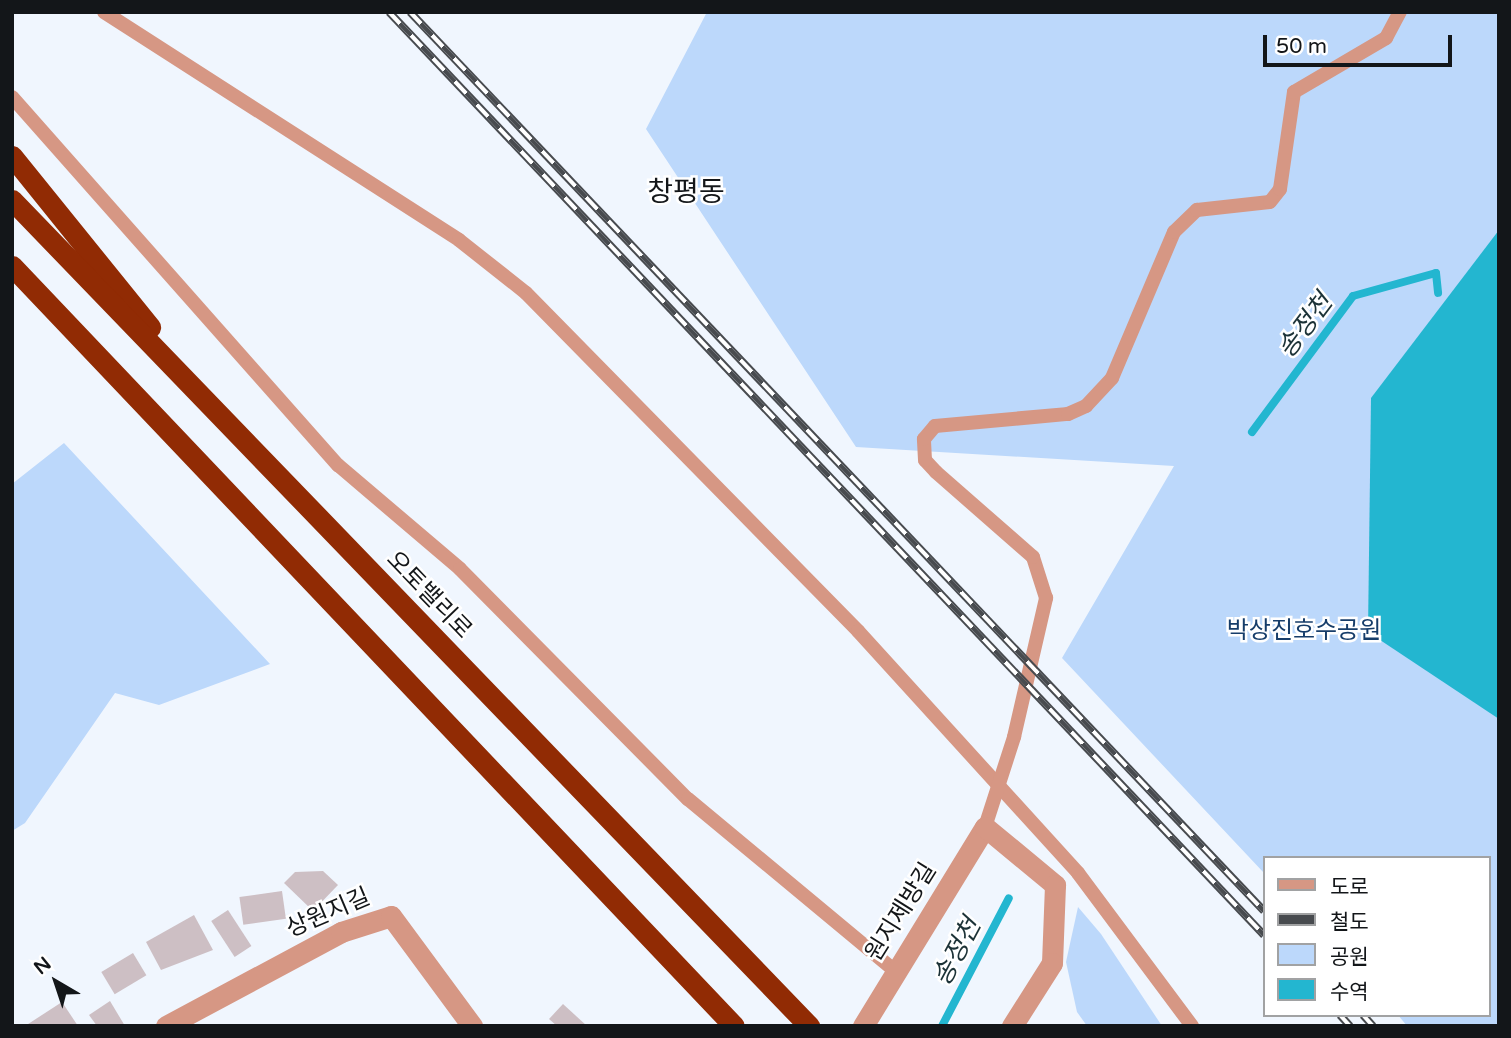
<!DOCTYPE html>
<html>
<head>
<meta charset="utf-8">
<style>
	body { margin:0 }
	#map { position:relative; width:1511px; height:1038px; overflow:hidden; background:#f0f6fe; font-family:"Varela Round","Noto Sans KR",sans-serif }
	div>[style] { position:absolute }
	.green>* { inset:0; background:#bcd8fb }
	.water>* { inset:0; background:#23b6d0 }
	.stream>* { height:8px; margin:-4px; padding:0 4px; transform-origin:4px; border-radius:4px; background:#23b6d0 }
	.building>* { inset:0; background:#cdbfc4; transform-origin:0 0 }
	.lane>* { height:14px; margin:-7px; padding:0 7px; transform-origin:7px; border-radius:7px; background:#d69784 }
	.street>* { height:21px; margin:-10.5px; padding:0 10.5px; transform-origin:10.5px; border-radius:10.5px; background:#d69784 }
	.highway>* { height:21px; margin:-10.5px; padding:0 10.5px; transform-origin:10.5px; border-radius:10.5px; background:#912b04 }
	.rail>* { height:8px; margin-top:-4px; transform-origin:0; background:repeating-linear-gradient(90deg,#fff 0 16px,#484b4f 0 32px); box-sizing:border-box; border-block:2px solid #484b4f }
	span { translate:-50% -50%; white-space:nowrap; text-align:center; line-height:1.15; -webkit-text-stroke:5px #fff; paint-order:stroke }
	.street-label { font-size:24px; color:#131619 }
	.park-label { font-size:24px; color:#163d6a }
	.water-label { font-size:26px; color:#1c3237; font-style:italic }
	.quarter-label { font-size:28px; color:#131619 }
	.frame { position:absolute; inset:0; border:14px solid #131619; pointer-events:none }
	.legend { position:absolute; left:1263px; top:856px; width:228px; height:161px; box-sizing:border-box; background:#fff; border:2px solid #a1a2a3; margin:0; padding:9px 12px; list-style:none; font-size:21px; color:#131619 }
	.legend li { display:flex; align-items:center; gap:14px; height:35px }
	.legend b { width:35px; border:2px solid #a1a2a3 }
	.north { position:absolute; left:21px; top:947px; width:70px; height:70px; -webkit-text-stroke:5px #fff; paint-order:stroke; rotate:321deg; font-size:19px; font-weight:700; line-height:28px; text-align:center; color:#131619 }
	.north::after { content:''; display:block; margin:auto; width:24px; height:32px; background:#131619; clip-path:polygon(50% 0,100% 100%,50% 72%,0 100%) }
	.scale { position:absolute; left:1263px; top:35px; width:189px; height:32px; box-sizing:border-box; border:4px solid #131619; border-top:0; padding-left:9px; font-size:21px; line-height:24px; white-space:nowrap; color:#131619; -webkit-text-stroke:5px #fff; paint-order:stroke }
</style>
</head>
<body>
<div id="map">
	<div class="green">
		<div style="clip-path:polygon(707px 12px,1499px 12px,1499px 1026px,1407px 1026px,1398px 1015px,1488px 1015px,1488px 858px,1264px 858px,1264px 873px,1062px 658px,1174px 466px,856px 447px,646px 129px)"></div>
		<div style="clip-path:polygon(64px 443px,270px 664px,159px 705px,115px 693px,25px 823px,12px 831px,12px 484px)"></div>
		<div style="clip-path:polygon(1078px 907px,1101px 934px,1162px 1026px,1087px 1026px,1077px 1012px,1066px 962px)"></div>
	</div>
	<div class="water">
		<div style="clip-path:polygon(1499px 230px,1499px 719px,1368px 632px,1371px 398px)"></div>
	</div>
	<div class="stream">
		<div style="left:1252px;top:432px;width:169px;rotate:-53.4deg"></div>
		<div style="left:1353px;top:296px;width:86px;rotate:-15.5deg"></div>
		<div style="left:1436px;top:273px;width:20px;rotate:84deg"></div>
		<div style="left:942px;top:1026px;width:144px;rotate:-62.4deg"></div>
	</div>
	<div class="building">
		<div style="clip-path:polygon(323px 871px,338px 885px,313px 911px,284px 883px,295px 872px)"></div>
		<div style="left:282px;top:891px;width:28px;height:43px;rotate:82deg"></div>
		<div style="left:228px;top:910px;width:43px;height:20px;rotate:57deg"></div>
		<div style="clip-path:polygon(194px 915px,213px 950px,161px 970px,146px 942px)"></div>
		<div style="left:133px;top:953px;width:26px;height:37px;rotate:59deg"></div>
		<div style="clip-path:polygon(110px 1001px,125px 1026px,97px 1026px,89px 1015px)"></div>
		<div style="clip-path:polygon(62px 1002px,78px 1026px,25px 1026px)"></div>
		<div style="clip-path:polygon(563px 1004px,587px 1026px,557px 1026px,549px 1019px)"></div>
	</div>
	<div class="lane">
		<div style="left:104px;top:12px;width:422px;rotate:32.7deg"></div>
		<div style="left:459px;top:240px;width:85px;rotate:38.3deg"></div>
		<div style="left:526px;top:293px;width:474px;rotate:45.5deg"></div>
		<div style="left:858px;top:631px;width:327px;rotate:47.7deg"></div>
		<div style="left:1078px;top:873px;width:191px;rotate:53.3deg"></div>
		<div style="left:12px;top:97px;width:492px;rotate:48.5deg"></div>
		<div style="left:338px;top:465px;width:160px;rotate:40.4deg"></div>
		<div style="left:460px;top:569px;width:324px;rotate:45.3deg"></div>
		<div style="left:688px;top:799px;width:269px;rotate:39.7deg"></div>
		<div style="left:985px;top:827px;width:95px;rotate:-72.1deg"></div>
		<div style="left:1014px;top:737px;width:143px;rotate:-77deg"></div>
		<div style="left:1046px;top:598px;width:43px;rotate:-107.6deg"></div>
		<div style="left:1033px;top:557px;width:129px;rotate:-138.8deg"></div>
		<div style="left:936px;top:472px;width:16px;rotate:-133deg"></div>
		<div style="left:925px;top:460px;width:21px;rotate:-93deg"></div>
		<div style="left:924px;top:439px;width:17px;rotate:-50deg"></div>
		<div style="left:935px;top:426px;width:134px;rotate:-5.2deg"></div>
		<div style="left:1068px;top:414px;width:20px;rotate:-24deg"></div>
		<div style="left:1086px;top:406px;width:38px;rotate:-47deg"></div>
		<div style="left:1112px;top:378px;width:159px;rotate:-67deg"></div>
		<div style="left:1174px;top:232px;width:32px;rotate:-44deg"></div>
		<div style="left:1197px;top:210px;width:73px;rotate:-6.3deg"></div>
		<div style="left:1270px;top:202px;width:16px;rotate:-52deg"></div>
		<div style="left:1280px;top:189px;width:98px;rotate:-81.8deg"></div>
		<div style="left:1294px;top:92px;width:107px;rotate:-30.4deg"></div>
		<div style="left:1386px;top:38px;width:30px;rotate:-62deg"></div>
	</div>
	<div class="street">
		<div style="left:166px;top:1026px;width:199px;rotate:-28.2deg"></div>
		<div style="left:341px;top:932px;width:52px;rotate:-17.7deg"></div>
		<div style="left:391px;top:916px;width:137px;rotate:53.6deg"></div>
		<div style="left:863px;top:1026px;width:233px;rotate:-58.5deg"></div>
		<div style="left:985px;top:827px;width:91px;rotate:39.6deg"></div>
		<div style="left:1055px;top:885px;width:78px;rotate:92.2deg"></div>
		<div style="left:1052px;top:963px;width:75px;rotate:122.4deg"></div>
	</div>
	<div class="highway">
		<div style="left:12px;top:156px;width:220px;rotate:51.1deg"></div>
		<div style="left:12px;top:200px;width:1148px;rotate:46.02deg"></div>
		<div style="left:12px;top:266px;width:1048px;rotate:46.47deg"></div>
	</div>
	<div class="rail">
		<div style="left:389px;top:12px;width:1272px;rotate:46.53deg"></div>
		<div style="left:410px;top:12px;width:1240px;rotate:46.47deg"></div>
		<div style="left:1340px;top:1015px;width:15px;rotate:48deg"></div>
		<div style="left:1363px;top:1015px;width:15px;rotate:48deg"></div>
	</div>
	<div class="street-label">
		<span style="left:429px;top:595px;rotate:46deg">오토밸리로</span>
		<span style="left:901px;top:912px;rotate:-58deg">원지제방길</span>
		<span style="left:328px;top:913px;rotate:-23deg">상원지길</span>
	</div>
	<div class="park-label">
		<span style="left:1304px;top:631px">박상진호수공원</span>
	</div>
	<div class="water-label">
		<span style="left:1305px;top:326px;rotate:-53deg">송정천</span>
		<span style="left:957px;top:952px;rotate:-62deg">송정천</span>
	</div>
	<div class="quarter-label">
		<span style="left:686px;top:192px">창평동</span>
	</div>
	<div class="frame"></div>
	<ul class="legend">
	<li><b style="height:9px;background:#d69784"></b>도로</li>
	<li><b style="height:9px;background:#484b4f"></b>철도</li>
	<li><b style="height:19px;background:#bcd8fb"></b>공원</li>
	<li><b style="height:19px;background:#23b6d0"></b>수역</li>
	</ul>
	<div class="north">N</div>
	<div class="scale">50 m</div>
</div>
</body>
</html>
